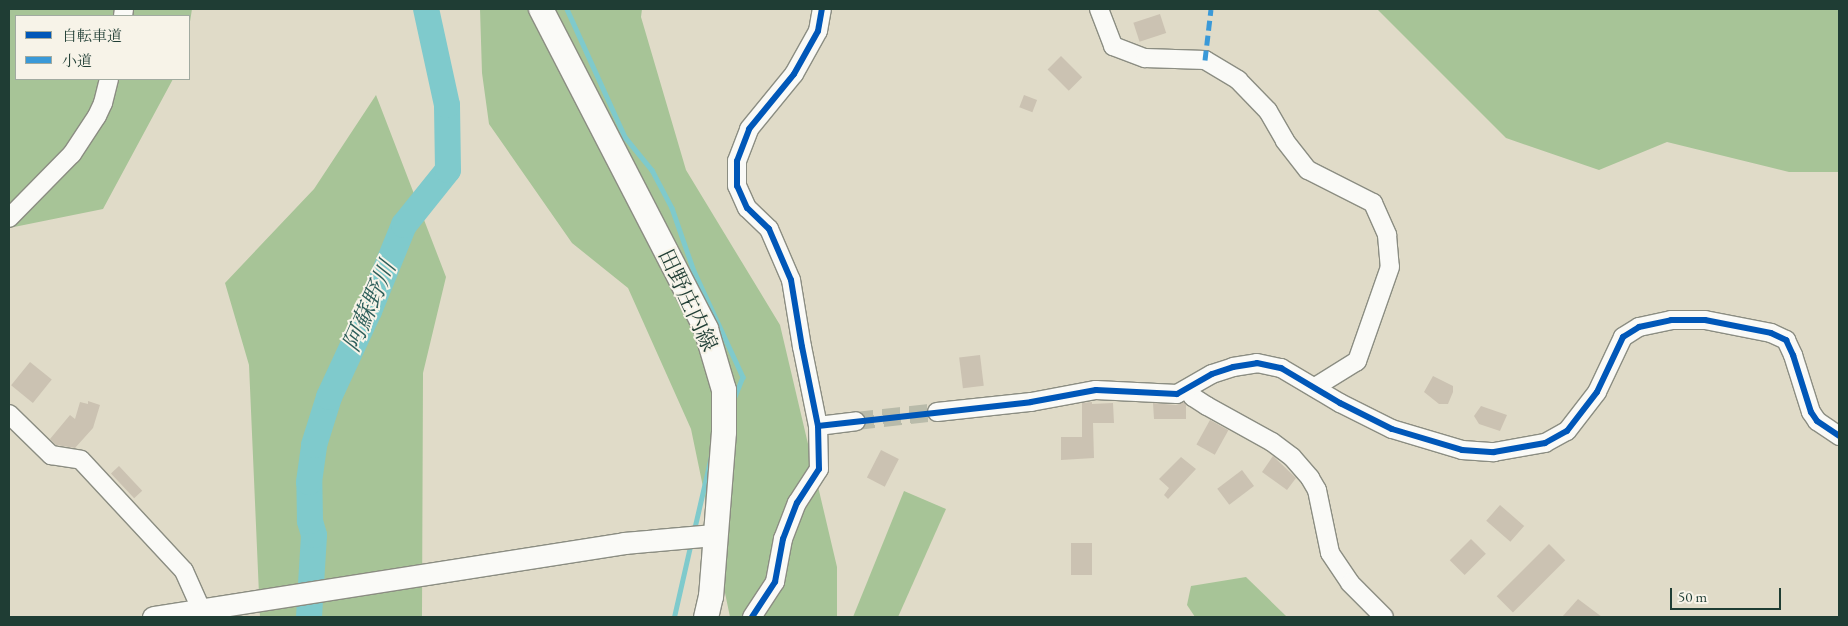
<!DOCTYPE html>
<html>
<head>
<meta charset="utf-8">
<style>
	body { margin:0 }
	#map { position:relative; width:1848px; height:626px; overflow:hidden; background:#e0dbc8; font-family:"EB Garamond","Noto Serif JP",serif }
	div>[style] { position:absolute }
	.forest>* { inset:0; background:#a7c497 }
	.stream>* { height:4.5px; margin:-2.25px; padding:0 2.25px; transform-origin:2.25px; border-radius:2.25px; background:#7fcacc }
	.river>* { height:26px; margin:-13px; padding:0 13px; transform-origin:13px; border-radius:13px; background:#7fcacc }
	.building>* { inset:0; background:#cbc2b2; transform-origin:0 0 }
	.minor-tunnel>* { height:18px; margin-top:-9px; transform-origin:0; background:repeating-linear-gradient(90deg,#b9bbaa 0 18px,transparent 0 27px) }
	.roads { filter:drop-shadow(1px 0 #8b8d82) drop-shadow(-1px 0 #8b8d82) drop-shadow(0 1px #8b8d82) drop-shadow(0 -1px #8b8d82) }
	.minor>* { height:18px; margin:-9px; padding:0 9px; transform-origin:9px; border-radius:9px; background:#fafaf7 }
	.tertiary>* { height:21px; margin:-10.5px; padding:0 10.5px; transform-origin:10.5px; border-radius:10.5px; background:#fafaf7 }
	.secondary>* { height:24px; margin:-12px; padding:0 12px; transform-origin:12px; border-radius:12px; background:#fafaf7 }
	.quiet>* { height:5px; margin-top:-2.5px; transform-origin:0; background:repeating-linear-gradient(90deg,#3a99d8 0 10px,transparent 0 15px) }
	.cycleway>* { height:6px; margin:-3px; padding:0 3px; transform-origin:3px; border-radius:3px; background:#0057b8 }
	span { translate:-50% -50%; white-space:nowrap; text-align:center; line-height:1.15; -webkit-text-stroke:4px #f7f3e8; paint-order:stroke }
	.street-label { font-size:22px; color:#1f3d34 }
	.water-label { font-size:24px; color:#2d5e5a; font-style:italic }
	.frame { position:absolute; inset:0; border:10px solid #1f3d34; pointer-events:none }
	.legend { position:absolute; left:15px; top:15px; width:175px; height:65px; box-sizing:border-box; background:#f7f3e8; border:1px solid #a1aaa0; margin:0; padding:6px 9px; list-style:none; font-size:15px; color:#1f3d34 }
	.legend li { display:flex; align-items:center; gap:10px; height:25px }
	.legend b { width:25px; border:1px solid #a1aaa0 }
	.scale { position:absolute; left:1670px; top:588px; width:111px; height:22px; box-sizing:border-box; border:2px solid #1f3d34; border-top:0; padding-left:6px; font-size:15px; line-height:18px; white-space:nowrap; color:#1f3d34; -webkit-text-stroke:4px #f7f3e8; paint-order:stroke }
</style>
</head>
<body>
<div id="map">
	<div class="forest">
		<div style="clip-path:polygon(9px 9px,192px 9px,189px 28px,189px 16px,16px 16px,16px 79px,173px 79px,103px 209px,9px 228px)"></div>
		<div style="clip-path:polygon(480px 9px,642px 9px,641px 17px,686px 170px,780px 325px,837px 567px,837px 617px,730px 617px,691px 429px,628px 288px,572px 243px,489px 124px,482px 73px)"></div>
		<div style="clip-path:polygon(1377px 9px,1839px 9px,1839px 172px,1789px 172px,1667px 142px,1599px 170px,1506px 138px)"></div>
		<div style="clip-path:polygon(376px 95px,446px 277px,423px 373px,422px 617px,260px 617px,249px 365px,225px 283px,314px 189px)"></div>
		<div style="clip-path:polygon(904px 491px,946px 509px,898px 617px,853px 617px)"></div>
		<div style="clip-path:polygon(1246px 577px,1287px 617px,1195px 617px,1187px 605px,1191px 586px)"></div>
	</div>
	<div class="stream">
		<div style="left:567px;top:9px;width:141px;rotate:65.6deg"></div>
		<div style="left:625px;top:137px;width:43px;rotate:50.7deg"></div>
		<div style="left:652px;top:170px;width:43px;rotate:62.2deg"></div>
		<div style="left:672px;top:208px;width:67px;rotate:70.8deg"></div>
		<div style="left:694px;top:271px;width:117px;rotate:65.2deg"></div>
		<div style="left:743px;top:377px;width:24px;rotate:112deg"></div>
		<div style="left:694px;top:530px;width:80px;rotate:-77deg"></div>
		<div style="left:674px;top:617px;width:77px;rotate:-77.2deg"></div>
	</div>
	<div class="river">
		<div style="left:309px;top:617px;width:82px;rotate:-86.5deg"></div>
		<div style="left:314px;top:535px;width:15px;rotate:-106deg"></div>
		<div style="left:310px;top:521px;width:39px;rotate:-91deg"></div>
		<div style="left:309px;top:482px;width:37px;rotate:-82deg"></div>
		<div style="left:314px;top:445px;width:50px;rotate:-72.6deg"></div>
		<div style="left:329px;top:397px;width:95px;rotate:-65.1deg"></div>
		<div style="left:369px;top:311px;width:93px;rotate:-67.9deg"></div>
		<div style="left:404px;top:225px;width:70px;rotate:-51.3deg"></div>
		<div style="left:448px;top:170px;width:65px;rotate:-90.9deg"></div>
		<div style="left:447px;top:105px;width:98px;rotate:-102.3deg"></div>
	</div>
	<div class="building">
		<div style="left:1160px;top:14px;width:20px;height:28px;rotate:72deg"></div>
		<div style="left:1061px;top:56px;width:30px;height:19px;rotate:45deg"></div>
		<div style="left:1024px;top:95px;width:14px;height:13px;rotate:21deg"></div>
		<div style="left:980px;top:355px;width:31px;height:21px;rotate:83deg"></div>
		<div style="left:30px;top:362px;width:28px;height:30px;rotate:39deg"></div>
		<div style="clip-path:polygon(1433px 376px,1453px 386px,1453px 392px,1448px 404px,1439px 404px,1424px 392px)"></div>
		<div style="clip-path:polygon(88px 401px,100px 405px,93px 428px,75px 448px,56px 445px,50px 439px,70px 415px,75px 419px,80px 402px,88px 404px)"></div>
		<div style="clip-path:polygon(1092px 402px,1092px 404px,1113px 403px,1114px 423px,1093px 423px,1094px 458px,1061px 460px,1061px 437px,1082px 437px,1082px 403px)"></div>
		<div style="clip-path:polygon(1184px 402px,1186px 405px,1186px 419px,1154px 419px,1153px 403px,1176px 405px)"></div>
		<div style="clip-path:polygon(1481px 406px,1507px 415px,1500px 431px,1479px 424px,1474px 416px)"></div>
		<div style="left:1210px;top:420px;width:21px;height:28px;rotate:29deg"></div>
		<div style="left:881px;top:450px;width:20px;height:31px;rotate:27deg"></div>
		<div style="clip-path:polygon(1273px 456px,1296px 478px,1287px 490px,1262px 472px)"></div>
		<div style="clip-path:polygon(1181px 457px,1196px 469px,1168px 499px,1164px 495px,1169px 488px,1159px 479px)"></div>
		<div style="left:119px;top:466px;width:34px;height:11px;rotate:47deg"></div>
		<div style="left:1242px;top:470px;width:20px;height:31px;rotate:53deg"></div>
		<div style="left:1500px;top:505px;width:32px;height:21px;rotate:41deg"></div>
		<div style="left:1471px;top:539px;width:21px;height:30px;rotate:45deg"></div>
		<div style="left:1071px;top:543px;width:21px;height:32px"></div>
		<div style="left:1549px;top:544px;width:23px;height:74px;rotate:45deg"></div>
		<div style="clip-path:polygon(1578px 599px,1602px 617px,1562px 617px)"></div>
	</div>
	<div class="minor-tunnel">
		<div style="left:856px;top:421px;width:81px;rotate:-6.3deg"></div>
	</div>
	<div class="roads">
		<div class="minor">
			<div style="left:1099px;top:9px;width:40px;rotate:69deg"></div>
			<div style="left:1113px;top:46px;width:34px;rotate:21deg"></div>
			<div style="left:1145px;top:58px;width:60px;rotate:1.9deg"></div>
			<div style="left:1205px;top:60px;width:39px;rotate:31deg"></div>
			<div style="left:1238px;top:80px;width:43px;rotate:45.9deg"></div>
			<div style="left:1268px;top:111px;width:34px;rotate:60deg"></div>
			<div style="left:1285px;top:141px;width:37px;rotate:52deg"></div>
			<div style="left:1308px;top:170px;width:73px;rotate:26.9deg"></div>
			<div style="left:1373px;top:203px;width:35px;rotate:66deg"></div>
			<div style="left:1387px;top:235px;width:32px;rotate:85deg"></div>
			<div style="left:1390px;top:267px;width:100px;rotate:109.3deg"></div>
			<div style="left:1357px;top:361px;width:49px;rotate:148.2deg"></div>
			<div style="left:123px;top:16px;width:7px;rotate:-82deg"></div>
			<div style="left:9px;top:218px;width:90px;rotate:-45.5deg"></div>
			<div style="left:72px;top:154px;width:45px;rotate:-56.7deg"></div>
			<div style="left:97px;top:116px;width:14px;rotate:-65deg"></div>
			<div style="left:103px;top:103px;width:25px;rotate:-76deg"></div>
			<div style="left:1187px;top:389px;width:10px;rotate:53deg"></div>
			<div style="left:1193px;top:397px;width:17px;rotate:33deg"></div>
			<div style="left:1207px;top:406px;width:74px;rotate:29deg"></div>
			<div style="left:1272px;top:442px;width:25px;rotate:37deg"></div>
			<div style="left:1292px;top:457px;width:28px;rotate:49deg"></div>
			<div style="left:1310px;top:478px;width:14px;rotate:60deg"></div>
			<div style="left:1317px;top:490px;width:64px;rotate:78.3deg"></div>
			<div style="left:1330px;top:553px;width:36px;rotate:56deg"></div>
			<div style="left:1350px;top:583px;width:48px;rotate:45deg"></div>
			<div style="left:937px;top:412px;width:95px;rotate:-6.1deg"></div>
			<div style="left:1031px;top:402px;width:66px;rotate:-10.5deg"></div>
			<div style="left:1096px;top:390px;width:81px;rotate:2.8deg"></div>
			<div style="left:1177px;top:394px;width:40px;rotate:-29.7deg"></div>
			<div style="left:1212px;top:374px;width:22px;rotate:-18deg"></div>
			<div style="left:1233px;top:367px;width:24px;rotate:-9deg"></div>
			<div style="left:1257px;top:363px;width:25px;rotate:12deg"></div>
			<div style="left:1281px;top:368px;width:69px;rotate:30.7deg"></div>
			<div style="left:1340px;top:403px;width:58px;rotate:26.6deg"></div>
			<div style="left:1392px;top:429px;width:73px;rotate:16.7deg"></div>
			<div style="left:1462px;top:450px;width:32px;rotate:4deg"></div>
			<div style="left:1494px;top:452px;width:52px;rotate:-10deg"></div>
			<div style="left:1545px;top:443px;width:25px;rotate:-29deg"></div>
			<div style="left:1567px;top:431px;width:49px;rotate:-52.4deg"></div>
			<div style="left:1597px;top:392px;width:61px;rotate:-64.7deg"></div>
			<div style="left:1623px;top:337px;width:19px;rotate:-32deg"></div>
			<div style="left:1639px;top:327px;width:33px;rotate:-12deg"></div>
			<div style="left:1671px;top:320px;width:34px"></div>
			<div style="left:1705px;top:320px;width:67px;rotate:11.1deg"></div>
			<div style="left:1771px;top:333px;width:17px;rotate:25deg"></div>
			<div style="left:1786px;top:340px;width:17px;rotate:65deg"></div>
			<div style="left:1793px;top:355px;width:60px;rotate:72.5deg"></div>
			<div style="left:1811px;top:412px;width:11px;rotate:56deg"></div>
			<div style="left:1817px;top:421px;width:27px;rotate:34deg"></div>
			<div style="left:9px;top:414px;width:59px;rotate:44.3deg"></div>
			<div style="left:51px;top:455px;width:30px;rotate:9deg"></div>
			<div style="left:81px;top:460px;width:151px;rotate:47.1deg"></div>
			<div style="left:184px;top:571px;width:42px;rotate:65.9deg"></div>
			<div style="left:818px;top:426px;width:38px;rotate:-7deg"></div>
			<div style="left:752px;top:617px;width:42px;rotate:-56.7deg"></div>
			<div style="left:775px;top:582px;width:44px;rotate:-79.5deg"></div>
			<div style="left:783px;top:539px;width:39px;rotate:-69deg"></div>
			<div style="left:797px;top:503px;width:40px;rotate:-57.1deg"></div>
			<div style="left:819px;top:469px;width:43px;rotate:-91.3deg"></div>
			<div style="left:818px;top:426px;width:81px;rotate:-101.4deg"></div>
			<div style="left:802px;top:347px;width:68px;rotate:-99.3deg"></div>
			<div style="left:791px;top:280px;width:56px;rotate:-113.3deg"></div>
			<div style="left:769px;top:229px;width:30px;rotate:-136deg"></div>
			<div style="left:747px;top:208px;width:24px;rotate:-114deg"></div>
			<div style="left:737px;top:186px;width:25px;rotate:-90deg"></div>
			<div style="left:737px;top:161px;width:34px;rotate:-69deg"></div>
			<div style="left:749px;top:129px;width:71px;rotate:-50.7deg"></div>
			<div style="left:794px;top:74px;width:49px;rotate:-60.8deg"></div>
			<div style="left:818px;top:31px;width:22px;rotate:-80deg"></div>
		</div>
		<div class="tertiary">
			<div style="left:153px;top:617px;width:477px;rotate:-8.9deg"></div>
			<div style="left:624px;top:543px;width:90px;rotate:-5.1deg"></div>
		</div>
		<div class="secondary">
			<div style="left:541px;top:9px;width:360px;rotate:62.7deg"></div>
			<div style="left:706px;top:329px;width:64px;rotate:73.6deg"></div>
			<div style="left:724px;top:390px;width:42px;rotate:90deg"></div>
			<div style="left:724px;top:432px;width:165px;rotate:94.5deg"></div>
			<div style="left:711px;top:596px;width:22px;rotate:103deg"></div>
		</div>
	</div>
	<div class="quiet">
		<div style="left:1205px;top:60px;width:51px;rotate:-83.3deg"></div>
	</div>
	<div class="cycleway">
		<div style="left:818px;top:426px;width:214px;rotate:-6.4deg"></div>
		<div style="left:1031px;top:402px;width:66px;rotate:-10.5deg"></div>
		<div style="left:1096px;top:390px;width:81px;rotate:2.8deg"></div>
		<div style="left:1177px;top:394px;width:40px;rotate:-29.7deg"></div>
		<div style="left:1212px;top:374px;width:22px;rotate:-18deg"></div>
		<div style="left:1233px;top:367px;width:24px;rotate:-9deg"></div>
		<div style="left:1257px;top:363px;width:25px;rotate:12deg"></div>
		<div style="left:1281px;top:368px;width:69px;rotate:30.7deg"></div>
		<div style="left:1340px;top:403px;width:58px;rotate:26.6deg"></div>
		<div style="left:1392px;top:429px;width:73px;rotate:16.7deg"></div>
		<div style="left:1462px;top:450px;width:32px;rotate:4deg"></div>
		<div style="left:1494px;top:452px;width:52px;rotate:-10deg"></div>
		<div style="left:1545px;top:443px;width:25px;rotate:-29deg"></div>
		<div style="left:1567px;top:431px;width:49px;rotate:-52.4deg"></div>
		<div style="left:1597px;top:392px;width:61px;rotate:-64.7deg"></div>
		<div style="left:1623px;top:337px;width:19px;rotate:-32deg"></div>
		<div style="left:1639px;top:327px;width:33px;rotate:-12deg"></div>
		<div style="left:1671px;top:320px;width:34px"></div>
		<div style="left:1705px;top:320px;width:67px;rotate:11.1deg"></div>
		<div style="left:1771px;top:333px;width:17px;rotate:25deg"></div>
		<div style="left:1786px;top:340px;width:17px;rotate:65deg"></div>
		<div style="left:1793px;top:355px;width:60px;rotate:72.5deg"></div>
		<div style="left:1811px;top:412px;width:11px;rotate:56deg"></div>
		<div style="left:1817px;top:421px;width:27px;rotate:34deg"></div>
		<div style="left:752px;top:617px;width:42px;rotate:-56.7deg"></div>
		<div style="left:775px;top:582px;width:44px;rotate:-79.5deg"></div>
		<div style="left:783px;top:539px;width:39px;rotate:-69deg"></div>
		<div style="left:797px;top:503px;width:40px;rotate:-57.1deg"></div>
		<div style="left:819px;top:469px;width:43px;rotate:-91.3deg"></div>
		<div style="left:818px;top:426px;width:81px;rotate:-101.4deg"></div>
		<div style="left:802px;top:347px;width:68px;rotate:-99.3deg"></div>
		<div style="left:791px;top:280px;width:56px;rotate:-113.3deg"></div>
		<div style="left:769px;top:229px;width:30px;rotate:-136deg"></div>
		<div style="left:747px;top:208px;width:24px;rotate:-114deg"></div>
		<div style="left:737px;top:186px;width:25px;rotate:-90deg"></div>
		<div style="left:737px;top:161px;width:34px;rotate:-69deg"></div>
		<div style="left:749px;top:129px;width:71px;rotate:-50.7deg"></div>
		<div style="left:794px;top:74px;width:49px;rotate:-60.8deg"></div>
		<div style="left:818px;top:31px;width:22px;rotate:-80deg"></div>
	</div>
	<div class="street-label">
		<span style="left:688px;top:300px;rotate:65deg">田野庄内線</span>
	</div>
	<div class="water-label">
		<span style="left:369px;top:306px;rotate:-66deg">阿蘇野川</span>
	</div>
	<div class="frame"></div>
	<ul class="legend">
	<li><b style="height:6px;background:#0057b8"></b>自転車道</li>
	<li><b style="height:6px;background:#3a99d8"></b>小道</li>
	</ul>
	<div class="scale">50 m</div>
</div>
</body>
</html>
